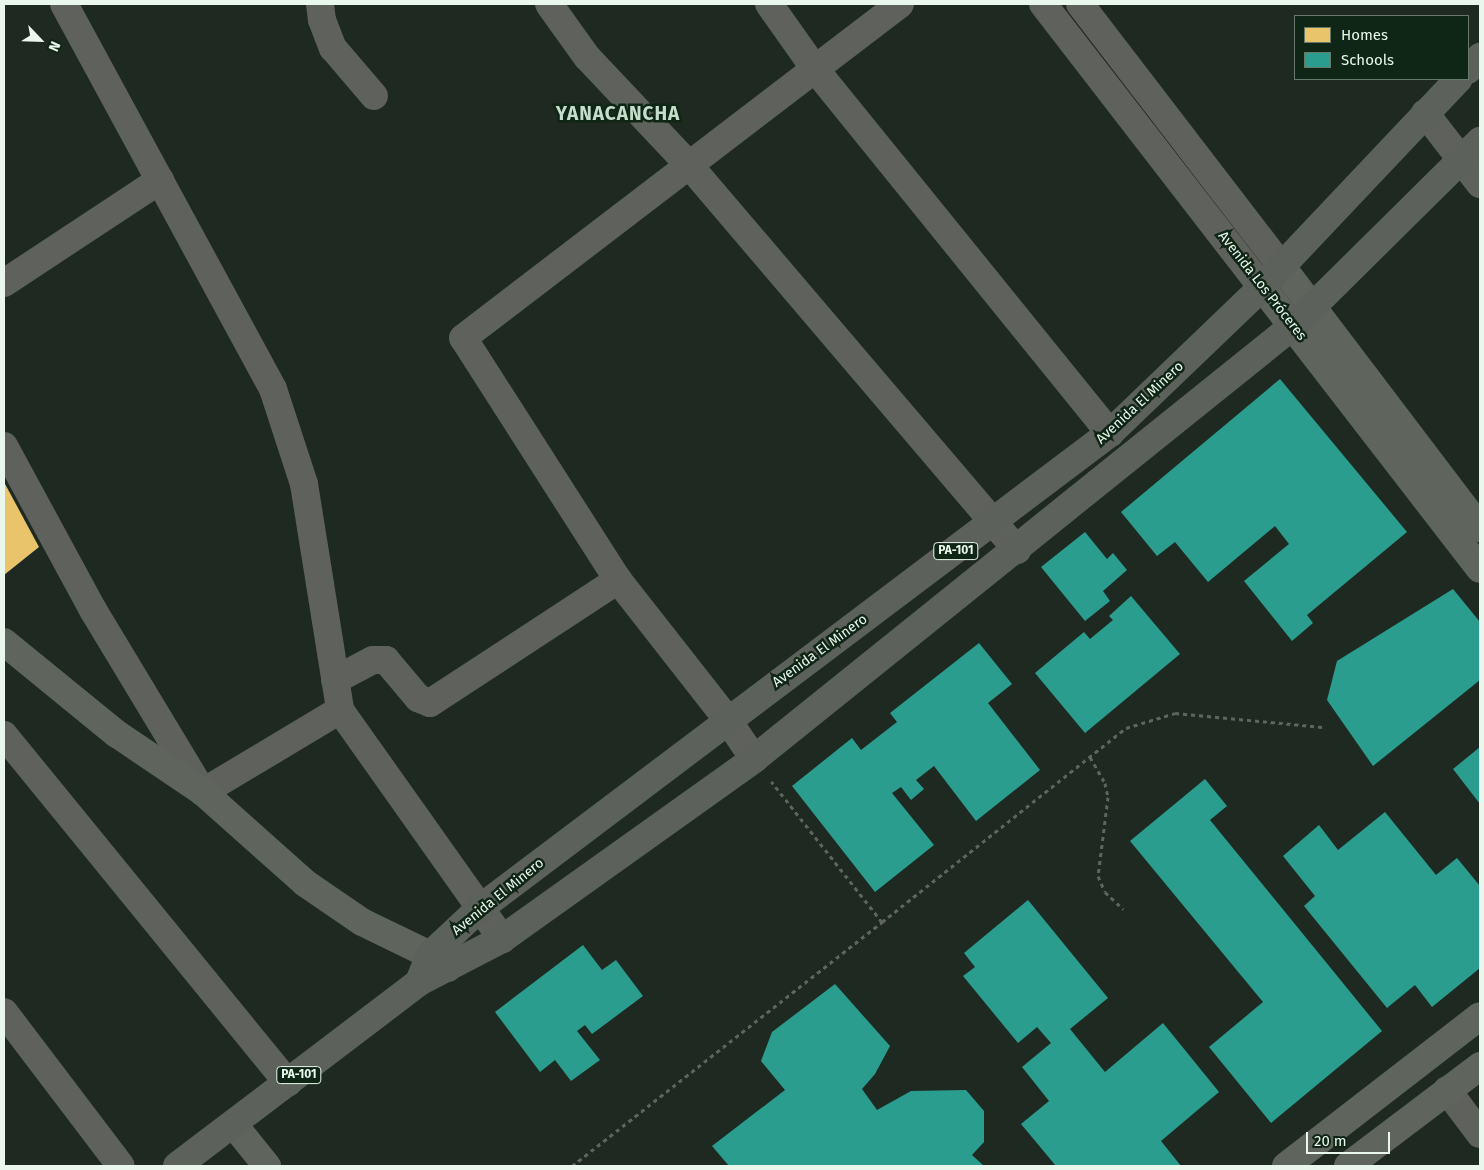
<!DOCTYPE html>
<html>
<head>
<meta charset="utf-8">
<style>
	body { margin:0 }
	#map { position:relative; width:1484px; height:1170px; overflow:hidden; background:#1e2a21; font-family:"Fira Sans",sans-serif }
	div>[style] { position:absolute }
	.homes>* { inset:0; background:#e9c46a }
	.schools>* { inset:0; background:#2a9d8f }
	.path>* { height:3px; margin-top:-1.5px; transform-origin:0; background:repeating-linear-gradient(90deg,#5f655e 0 4px,transparent 0 8px) }
	.street>* { height:28px; margin:-14px; padding:0 14px; transform-origin:14px; border-radius:14px; background:#5f615c }
	.secondary>* { height:28px; margin:-14px; padding:0 14px; transform-origin:14px; border-radius:14px; background:#5f645d }
	.primary>* { height:28px; margin:-14px; padding:0 14px; transform-origin:14px; border-radius:14px; background:#5d615c }
	span { translate:-50% -50%; white-space:nowrap; text-align:center; line-height:1.15; -webkit-text-stroke:5px #0f2515; paint-order:stroke }
	.shield-label span { padding:1px 4px; background:#0f2515; border:1px solid; border-radius:4px; -webkit-text-stroke-width:0 }
	.shield-label { font-size:12px; color:#e9f7ec; font-weight:700 }
	.street-label { font-size:14px; color:#e9f7ec }
	.district-label { font-size:19px; color:#c4dec9; font-weight:700; letter-spacing:1px }
	.frame { position:absolute; inset:0; border:5px solid #e9f7ec; pointer-events:none }
	.legend { position:absolute; left:1294px; top:15px; width:175px; height:65px; box-sizing:border-box; background:#0f2515; border:1px solid #66796b; margin:0; padding:6px 9px; list-style:none; font-size:15px; color:#e9f7ec }
	.legend li { display:flex; align-items:center; gap:10px; height:25px }
	.legend b { width:25px; border:1px solid #66796b }
	.north { position:absolute; left:15px; top:15px; width:50px; height:50px; -webkit-text-stroke:4px #0f2515; paint-order:stroke; rotate:114deg; font-size:14px; font-weight:700; line-height:20px; text-align:center; color:#e9f7ec }
	.north::after { content:''; display:block; margin:auto; width:18px; height:22px; background:#e9f7ec; clip-path:polygon(50% 0,100% 100%,50% 72%,0 100%) }
	.scale { position:absolute; left:1306px; top:1132px; width:84px; height:22px; box-sizing:border-box; border:2px solid #e9f7ec; border-top:0; padding-left:6px; font-size:15px; line-height:18px; white-space:nowrap; color:#e9f7ec; -webkit-text-stroke:4px #0f2515; paint-order:stroke }
</style>
</head>
<body>
<div id="map">
	<div class="homes">
		<div style="clip-path:polygon(4px 482px,39px 547px,4px 575px)"></div>
	</div>
	<div class="schools">
		<div style="clip-path:polygon(1280px 379px,1407px 532px,1307px 615px,1313px 623px,1292px 641px,1244px 581px,1289px 544px,1275px 526px,1208px 582px,1175px 542px,1157px 556px,1121px 512px)"></div>
		<div style="clip-path:polygon(1085px 532px,1107px 559px,1113px 553px,1127px 570px,1103px 591px,1110px 601px,1085px 621px,1041px 567px)"></div>
		<div style="clip-path:polygon(1453px 589px,1480px 622px,1480px 680px,1373px 766px,1327px 700px,1337px 661px)"></div>
		<div style="clip-path:polygon(1131px 596px,1180px 654px,1085px 733px,1035px 673px,1084px 632px,1090px 639px,1113px 620px,1109px 616px)"></div>
		<div style="clip-path:polygon(979px 643px,1012px 684px,988px 703px,1040px 770px,976px 821px,934px 766px,916px 780px,924px 789px,911px 800px,901px 787px,892px 793px,934px 845px,875px 892px,792px 786px,852px 738px,861px 750px,897px 722px,890px 713px)"></div>
		<div style="clip-path:polygon(1480px 747px,1480px 804px,1453px 769px)"></div>
		<div style="clip-path:polygon(1205px 779px,1227px 806px,1210px 820px,1382px 1031px,1271px 1123px,1209px 1047px,1263px 1002px,1130px 841px)"></div>
		<div style="clip-path:polygon(1385px 812px,1436px 875px,1457px 858px,1480px 886px,1480px 968px,1432px 1007px,1415px 985px,1387px 1008px,1304px 906px,1315px 896px,1283px 856px,1319px 825px,1338px 850px)"></div>
		<div style="clip-path:polygon(1028px 900px,1108px 998px,1070px 1029px,1105px 1072px,1163px 1023px,1219px 1092px,1161px 1141px,1181px 1166px,1056px 1166px,1021px 1124px,1049px 1101px,1022px 1067px,1051px 1043px,1037px 1027px,1018px 1043px,963px 976px,975px 967px,964px 953px)"></div>
		<div style="clip-path:polygon(583px 945px,602px 970px,616px 960px,643px 996px,592px 1034px,585px 1025px,577px 1031px,600px 1060px,571px 1081px,555px 1060px,540px 1072px,495px 1012px)"></div>
		<div style="clip-path:polygon(835px 984px,890px 1046px,875px 1074px,862px 1089px,877px 1110px,911px 1091px,966px 1090px,984px 1111px,984px 1142px,972px 1155px,984px 1166px,729px 1166px,712px 1146px,785px 1090px,761px 1061px,772px 1032px)"></div>
	</div>
	<div class="path">
		<div style="left:1090px;top:757px;width:30px;rotate:60deg"></div>
		<div style="left:1105px;top:783px;width:14px;rotate:78deg"></div>
		<div style="left:1108px;top:797px;width:80px;rotate:97.2deg"></div>
		<div style="left:1098px;top:876px;width:17px;rotate:66deg"></div>
		<div style="left:1105px;top:892px;width:25px;rotate:43deg"></div>
		<div style="left:882px;top:922px;width:312px;rotate:-38.5deg"></div>
		<div style="left:1126px;top:728px;width:51px;rotate:-17deg"></div>
		<div style="left:1175px;top:713px;width:148px;rotate:5.4deg"></div>
		<div style="left:572px;top:1166px;width:395px;rotate:-38.2deg"></div>
		<div style="left:882px;top:922px;width:179px;rotate:-128.2deg"></div>
	</div>
	<div class="street">
		<div style="left:64px;top:4px;width:438px;rotate:61.5deg"></div>
		<div style="left:273px;top:389px;width:100px;rotate:71.9deg"></div>
		<div style="left:304px;top:484px;width:229px;rotate:80.9deg"></div>
		<div style="left:340px;top:710px;width:281px;rotate:54.7deg"></div>
		<div style="left:320px;top:4px;width:16px;rotate:83deg"></div>
		<div style="left:322px;top:20px;width:30px;rotate:69deg"></div>
		<div style="left:333px;top:48px;width:63px;rotate:49.5deg"></div>
		<div style="left:549px;top:4px;width:65px;rotate:54.4deg"></div>
		<div style="left:587px;top:57px;width:149px;rotate:46.6deg"></div>
		<div style="left:689px;top:165px;width:506px;rotate:49.57deg"></div>
		<div style="left:769px;top:4px;width:80px;rotate:54.7deg"></div>
		<div style="left:815px;top:69px;width:469px;rotate:51deg"></div>
		<div style="left:1043px;top:4px;width:358px;rotate:52.3deg"></div>
		<div style="left:1080px;top:4px;width:332px;rotate:52.5deg"></div>
		<div style="left:1425px;top:113px;width:90px;rotate:52.2deg"></div>
		<div style="left:4px;top:283px;width:187px;rotate:-33.4deg"></div>
		<div style="left:4px;top:446px;width:187px;rotate:61.5deg"></div>
		<div style="left:93px;top:610px;width:213px;rotate:58.9deg"></div>
		<div style="left:203px;top:792px;width:160px;rotate:-30.9deg"></div>
		<div style="left:335px;top:680px;width:43px;rotate:-27.8deg"></div>
		<div style="left:373px;top:660px;width:13px"></div>
		<div style="left:386px;top:660px;width:50px;rotate:49.9deg"></div>
		<div style="left:418px;top:698px;width:13px;rotate:23deg"></div>
		<div style="left:430px;top:703px;width:225px;rotate:-33.2deg"></div>
		<div style="left:4px;top:735px;width:449px;rotate:50.8deg"></div>
		<div style="left:754px;top:759px;width:48px;rotate:-124deg"></div>
		<div style="left:727px;top:719px;width:177px;rotate:-128.1deg"></div>
		<div style="left:618px;top:580px;width:287px;rotate:-122.6deg"></div>
		<div style="left:463px;top:338px;width:550px;rotate:-37.39deg"></div>
		<div style="left:4px;top:1012px;width:193px;rotate:52.8deg"></div>
		<div style="left:1447px;top:1090px;width:55px;rotate:53.1deg"></div>
	</div>
	<div class="secondary">
		<div style="left:1282px;top:267px;width:328px;rotate:52.8deg"></div>
		<div style="left:1262px;top:287px;width:356px;rotate:52.3deg"></div>
		<div style="left:4px;top:642px;width:146px;rotate:39.2deg"></div>
		<div style="left:117px;top:734px;width:104px;rotate:34deg"></div>
		<div style="left:203px;top:792px;width:137px;rotate:41.7deg"></div>
		<div style="left:305px;top:883px;width:69px;rotate:34.4deg"></div>
		<div style="left:362px;top:922px;width:76px;rotate:25.9deg"></div>
		<div style="left:430px;top:955px;width:22px;rotate:36deg"></div>
		<div style="left:234px;top:1125px;width:53px;rotate:51.2deg"></div>
		<div style="left:1286px;top:1166px;width:245px;rotate:-37.7deg"></div>
		<div style="left:1348px;top:1166px;width:166px;rotate:-37.1deg"></div>
	</div>
	<div class="primary">
		<div style="left:1468px;top:70px;width:18px;rotate:-47deg"></div>
		<div style="left:419px;top:982px;width:29px;rotate:-68deg"></div>
		<div style="left:430px;top:955px;width:67px;rotate:-43.2deg"></div>
		<div style="left:479px;top:909px;width:790px;rotate:-37.03deg"></div>
		<div style="left:1110px;top:433px;width:211px;rotate:-43.8deg"></div>
		<div style="left:1262px;top:287px;width:286px;rotate:-46.6deg"></div>
		<div style="left:177px;top:1166px;width:304px;rotate:-37.2deg"></div>
		<div style="left:419px;top:982px;width:93px;rotate:-27.4deg"></div>
		<div style="left:502px;top:939px;width:310px;rotate:-35.5deg"></div>
		<div style="left:754px;top:759px;width:693px;rotate:-38.79deg"></div>
		<div style="left:1294px;top:325px;width:262px;rotate:-44.7deg"></div>
	</div>
	<div class="shield-label">
		<span style="left:956px;top:551px">PA-101</span>
		<span style="left:299px;top:1075px">PA-101</span>
	</div>
	<div class="street-label">
		<span style="left:1262px;top:286px;rotate:52deg">Avenida Los Próceres</span>
		<span style="left:1140px;top:403px;rotate:-43deg">Avenida El Minero</span>
		<span style="left:820px;top:651px;rotate:-36deg">Avenida El Minero</span>
		<span style="left:498px;top:897px;rotate:-39deg">Avenida El Minero</span>
	</div>
	<div class="district-label">
		<span style="left:618px;top:114px">YANACANCHA</span>
	</div>
	<div class="frame"></div>
	<ul class="legend">
	<li><b style="height:14px;background:#e9c46a"></b>Homes</li>
	<li><b style="height:14px;background:#2a9d8f"></b>Schools</li>
	</ul>
	<div class="north">N</div>
	<div class="scale">20 m</div>
</div>
</body>
</html>
